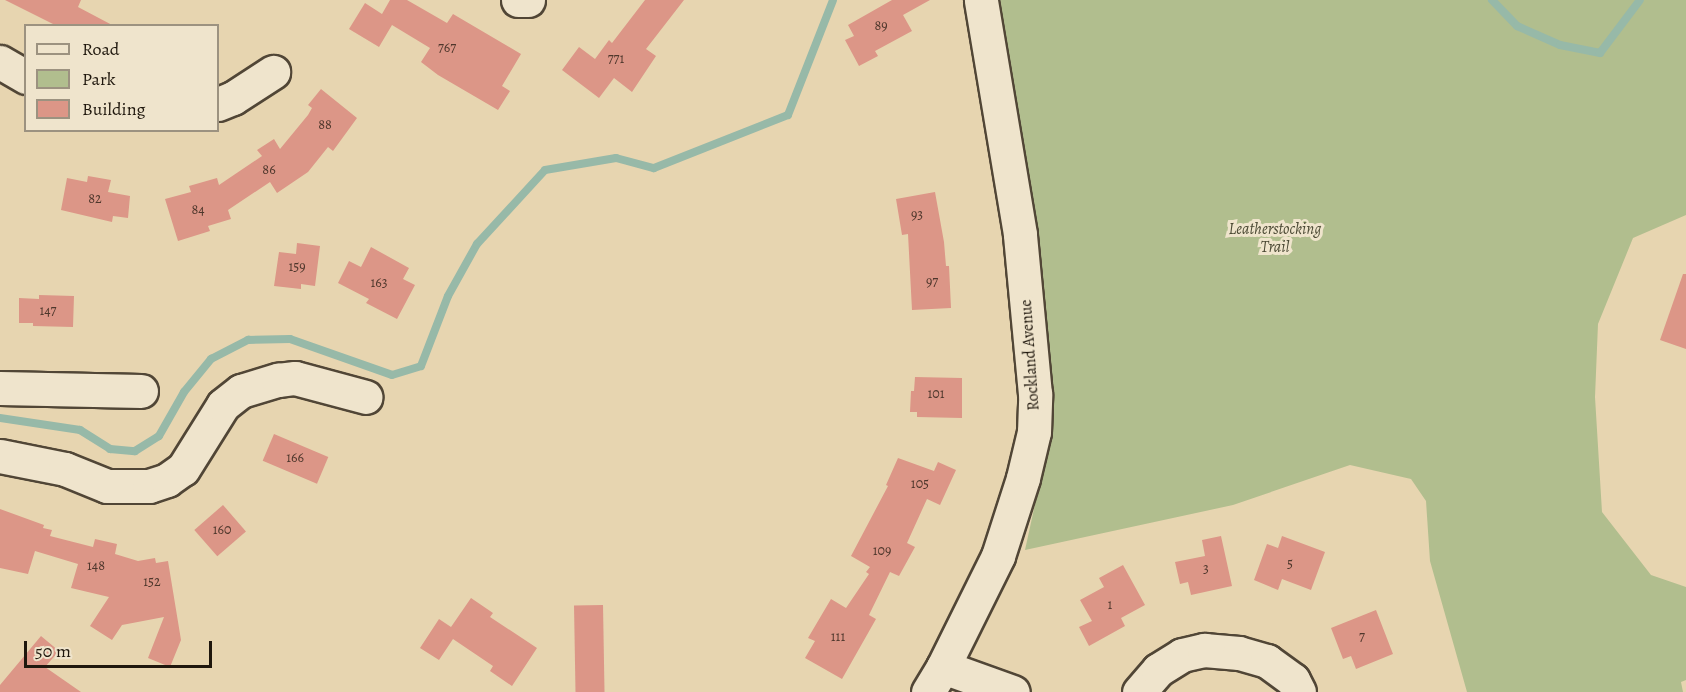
<!DOCTYPE html>
<html>
<head>
<meta charset="utf-8">
<style>
	body { margin:0 }
	#map { position:relative; width:1686px; height:692px; overflow:hidden; background:#e7d5b0; font-family:Alegreya,serif }
	div>[style] { position:absolute }
	.green>* { inset:0; background:#b1be8e }
	.stream>* { height:8px; margin:-4px; padding:0 4px; transform-origin:4px; border-radius:4px; background:#97b9a8 }
	.building>* { inset:0; background:#dc9687; transform-origin:0 0 }
	.roads { filter:drop-shadow(2px 0 #514636) drop-shadow(-2px 0 #514636) drop-shadow(0 2px #514636) drop-shadow(0 -2px #514636) }
	.minor>* { height:33px; margin:-16.5px; padding:0 16.5px; transform-origin:16.5px; border-radius:16.5px; background:#efe4cc }
	span { translate:-50% -50%; white-space:nowrap; text-align:center; line-height:1.15; -webkit-text-stroke:6px #efe4cc; paint-order:stroke }
	.number-label { font-size:14px; color:#4e372c }
	.number-label span { -webkit-text-stroke-width:0 }
	.park-label { font-size:16px; color:#4b4934; font-style:italic }
	.street-label { font-size:16px; color:#1f170d }
	.legend { position:absolute; left:24px; top:24px; width:195px; height:108px; box-sizing:border-box; background:#efe4cc; border:2px solid #9c9280; margin:0; padding:8px 10px; list-style:none; font-size:18px; color:#1f170d }
	.legend li { display:flex; align-items:center; gap:12px; height:30px }
	.legend b { width:30px; border:2px solid #9c9280 }
	.scale { position:absolute; left:24px; top:641px; width:188px; height:27px; box-sizing:border-box; border:3px solid #1f170d; border-top:0; padding-left:8px; font-size:18px; line-height:21px; white-space:nowrap; color:#1f170d; -webkit-text-stroke:4px #efe4cc; paint-order:stroke }
</style>
</head>
<body>
<div id="map">
	<div class="green">
		<div style="clip-path:polygon(1000px 0,1686px 0,1686px 215px,1633px 238px,1598px 324px,1595px 397px,1602px 512px,1651px 575px,1686px 587px,1686px 680px,1681px 682px,1683px 692px,1467px 692px,1430px 561px,1426px 501px,1411px 479px,1350px 465px,1233px 505px,1025px 550px,1046px 454px,1049px 349px)"></div>
	</div>
	<div class="stream">
		<div style="left:1492px;top:0;width:36px;rotate:46deg"></div>
		<div style="left:1517px;top:26px;width:47px;rotate:23.8deg"></div>
		<div style="left:1560px;top:45px;width:41px;rotate:11.3deg"></div>
		<div style="left:1600px;top:53px;width:66px;rotate:-53deg"></div>
		<div style="left:0;top:418px;width:81px;rotate:8.5deg"></div>
		<div style="left:80px;top:430px;width:36px;rotate:32deg"></div>
		<div style="left:110px;top:449px;width:25px;rotate:5deg"></div>
		<div style="left:135px;top:451px;width:28px;rotate:-32deg"></div>
		<div style="left:159px;top:436px;width:51px;rotate:-60.4deg"></div>
		<div style="left:184px;top:392px;width:43px;rotate:-50.7deg"></div>
		<div style="left:211px;top:359px;width:42px;rotate:-27.2deg"></div>
		<div style="left:248px;top:340px;width:42px;rotate:-1.4deg"></div>
		<div style="left:290px;top:339px;width:108px;rotate:19.4deg"></div>
		<div style="left:392px;top:375px;width:30px;rotate:-17deg"></div>
		<div style="left:421px;top:366px;width:75px;rotate:-68.9deg"></div>
		<div style="left:448px;top:296px;width:60px;rotate:-60.9deg"></div>
		<div style="left:477px;top:244px;width:100px;rotate:-47.4deg"></div>
		<div style="left:545px;top:170px;width:72px;rotate:-9.6deg"></div>
		<div style="left:616px;top:158px;width:39px;rotate:15deg"></div>
		<div style="left:654px;top:168px;width:144px;rotate:-21.6deg"></div>
		<div style="left:788px;top:115px;width:123px;rotate:-68.6deg"></div>
	</div>
	<div class="building">
		<div style="clip-path:polygon(5px 0,81px 0,78px 7px,114px 26px,57px 26px)"></div>
		<div style="clip-path:polygon(390px 0,407px 0,447px 23px,453px 14px,521px 54px,502px 86px,510px 91px,498px 110px,438px 75px,421px 62px,430px 48px,392px 25px,379px 47px,349px 29px,365px 3px,382px 14px)"></div>
		<div style="clip-path:polygon(645px 0,684px 0,646px 49px,656px 56px,632px 92px,614px 78px,599px 98px,562px 70px,579px 47px,595px 59px,609px 40px,612px 43px)"></div>
		<div style="clip-path:polygon(892px 0,930px 0,903px 15px,912px 31px,875px 51px,878px 56px,859px 66px,845px 40px,854px 36px,848px 25px)"></div>
		<div style="clip-path:polygon(321px 89px,357px 118px,333px 151px,328px 147px,308px 172px,277px 193px,270px 182px,228px 210px,231px 219px,208px 226px,210px 231px,178px 241px,165px 199px,191px 192px,189px 186px,217px 178px,219px 185px,262px 156px,257px 150px,274px 139px,280px 149px,308px 115px,312px 108px,308px 105px)"></div>
		<div style="clip-path:polygon(88px 176px,111px 180px,108px 192px,130px 196px,128px 218px,113px 216px,112px 222px,61px 210px,67px 178px,87px 182px)"></div>
		<div style="clip-path:polygon(935px 192px,944px 242px,946px 266px,949px 266px,951px 308px,912px 310px,908px 234px,902px 235px,896px 199px)"></div>
		<div style="clip-path:polygon(297px 243px,320px 246px,315px 286px,301px 284px,301px 289px,274px 286px,279px 252px,296px 254px)"></div>
		<div style="clip-path:polygon(371px 247px,409px 268px,403px 279px,415px 285px,397px 319px,366px 303px,369px 299px,338px 283px,349px 261px,361px 267px)"></div>
		<div style="clip-path:polygon(1683px 274px,1686px 274px,1686px 349px,1660px 340px)"></div>
		<div style="clip-path:polygon(39px 295px,74px 296px,73px 327px,33px 326px,33px 323px,19px 323px,19px 298px,39px 299px)"></div>
		<div style="clip-path:polygon(915px 377px,962px 378px,962px 418px,917px 417px,917px 412px,910px 412px,911px 391px,914px 391px)"></div>
		<div style="left:274px;top:434px;width:59px;height:29px;rotate:23deg"></div>
		<div style="clip-path:polygon(898px 458px,934px 471px,938px 462px,956px 470px,940px 505px,927px 499px,907px 543px,915px 547px,899px 576px,890px 572px,869px 615px,876px 619px,842px 679px,805px 658px,815px 641px,808px 638px,831px 599px,846px 608px,869px 574px,866px 572px,870px 567px,851px 556px,888px 486px,886px 485px)"></div>
		<div style="left:223px;top:505px;width:35px;height:38px;rotate:49deg"></div>
		<div style="clip-path:polygon(0 509px,44px 525px,43px 528px,52px 530px,50px 536px,93px 547px,95px 539px,117px 544px,115px 554px,138px 561px,155px 558px,156px 563px,168px 561px,181px 640px,170px 667px,148px 658px,164px 617px,122px 625px,112px 640px,90px 626px,109px 597px,71px 588px,78px 564px,35px 551px,28px 574px,0 568px)"></div>
		<div style="clip-path:polygon(1221px 536px,1232px 586px,1191px 595px,1188px 582px,1180px 584px,1175px 562px,1205px 556px,1202px 540px)"></div>
		<div style="clip-path:polygon(1282px 536px,1325px 552px,1311px 590px,1282px 579px,1278px 590px,1254px 580px,1267px 544px,1278px 548px)"></div>
		<div style="clip-path:polygon(1123px 565px,1145px 605px,1121px 618px,1125px 626px,1089px 646px,1079px 627px,1092px 621px,1080px 600px,1104px 587px,1099px 578px)"></div>
		<div style="clip-path:polygon(471px 598px,493px 613px,490px 617px,537px 648px,512px 686px,490px 671px,493px 666px,453px 639px,439px 660px,420px 648px,439px 619px,451px 627px)"></div>
		<div style="left:603px;top:605px;width:87px;height:29px;rotate:89deg"></div>
		<div style="clip-path:polygon(1376px 610px,1393px 654px,1356px 669px,1351px 656px,1343px 659px,1331px 628px)"></div>
		<div style="clip-path:polygon(41px 636px,59px 651px,45px 667px,81px 692px,0 692px,0 685px)"></div>
	</div>
	<div class="roads">
		<div class="minor">
			<div style="left:518px;top:0;width:10px"></div>
			<div style="left:0;top:62px;width:30px;rotate:30deg"></div>
			<div style="left:218px;top:104px;width:16px;rotate:-22deg"></div>
			<div style="left:233px;top:98px;width:48px;rotate:-33deg"></div>
			<div style="left:0;top:388px;width:141px;rotate:1.2deg"></div>
			<div style="left:0;top:456px;width:66px;rotate:11.3deg"></div>
			<div style="left:65px;top:469px;width:45px;rotate:22deg"></div>
			<div style="left:107px;top:486px;width:42px"></div>
			<div style="left:149px;top:486px;width:19px;rotate:-18deg"></div>
			<div style="left:167px;top:480px;width:19px;rotate:-35deg"></div>
			<div style="left:183px;top:469px;width:75px;rotate:-58deg"></div>
			<div style="left:223px;top:405px;width:23px;rotate:-38deg"></div>
			<div style="left:241px;top:391px;width:39px;rotate:-17deg"></div>
			<div style="left:278px;top:380px;width:17px;rotate:-7deg"></div>
			<div style="left:295px;top:378px;width:73px;rotate:15deg"></div>
			<div style="left:943px;top:667px;width:74px;rotate:19.7deg"></div>
			<div style="left:928px;top:692px;width:29px;rotate:-59deg"></div>
			<div style="left:943px;top:667px;width:124px;rotate:-63.6deg"></div>
			<div style="left:998px;top:556px;width:82px;rotate:-72.2deg"></div>
			<div style="left:1023px;top:478px;width:47px;rotate:-76.6deg"></div>
			<div style="left:1034px;top:432px;width:38px;rotate:-88deg"></div>
			<div style="left:1035px;top:394px;width:161px;rotate:-95.4deg"></div>
			<div style="left:1020px;top:234px;width:237px;rotate:-99.5deg"></div>
			<div style="left:1139px;top:692px;width:29px;rotate:-49deg"></div>
			<div style="left:1158px;top:670px;width:28px;rotate:-32deg"></div>
			<div style="left:1182px;top:655px;width:23px;rotate:-13deg"></div>
			<div style="left:1204px;top:650px;width:35px;rotate:5deg"></div>
			<div style="left:1239px;top:653px;width:29px;rotate:16deg"></div>
			<div style="left:1267px;top:661px;width:32px;rotate:36deg"></div>
			<div style="left:1293px;top:680px;width:13px;rotate:63deg"></div>
		</div>
	</div>
	<div class="number-label">
		<span style="left:881px;top:26px">89</span>
		<span style="left:447px;top:48px">767</span>
		<span style="left:616px;top:59px">771</span>
		<span style="left:325px;top:125px">88</span>
		<span style="left:269px;top:170px">86</span>
		<span style="left:95px;top:199px">82</span>
		<span style="left:198px;top:210px">84</span>
		<span style="left:917px;top:215px">93</span>
		<span style="left:297px;top:267px">159</span>
		<span style="left:932px;top:282px">97</span>
		<span style="left:379px;top:283px">163</span>
		<span style="left:48px;top:311px">147</span>
		<span style="left:936px;top:394px">101</span>
		<span style="left:295px;top:458px">166</span>
		<span style="left:920px;top:484px">105</span>
		<span style="left:222px;top:530px">160</span>
		<span style="left:882px;top:551px">109</span>
		<span style="left:1290px;top:564px">5</span>
		<span style="left:96px;top:566px">148</span>
		<span style="left:1206px;top:569px">3</span>
		<span style="left:152px;top:582px">152</span>
		<span style="left:1110px;top:605px">1</span>
		<span style="left:838px;top:637px">111</span>
		<span style="left:1362px;top:637px">7</span>
	</div>
	<div class="park-label">
		<span style="left:1275px;top:238px">Leatherstocking<br>Trail</span>
	</div>
	<div class="street-label">
		<span style="left:1030px;top:355px;rotate:-94deg">Rockland Avenue</span>
	</div>
	<ul class="legend">
	<li><b style="height:8px;background:#efe4cc"></b>Road</li>
	<li><b style="height:16px;background:#b1be8e"></b>Park</li>
	<li><b style="height:16px;background:#dc9687"></b>Building</li>
	</ul>
	<div class="scale">50 m</div>
</div>
</body>
</html>
